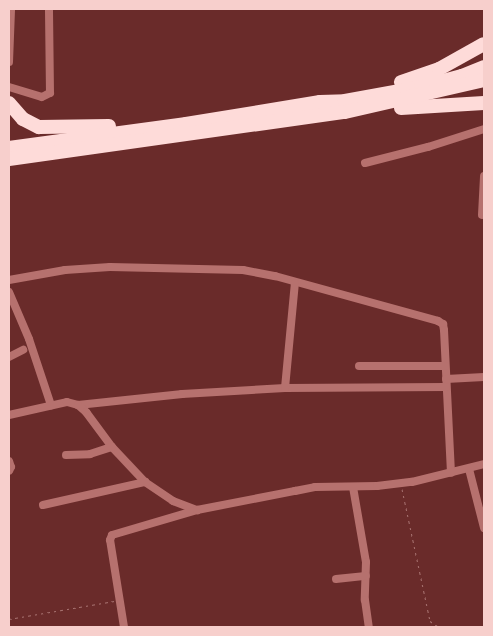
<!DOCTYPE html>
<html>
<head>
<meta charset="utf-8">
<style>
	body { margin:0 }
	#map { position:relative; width:493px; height:636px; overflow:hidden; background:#6a2b2a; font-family:Merriweather,serif }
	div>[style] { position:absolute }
	.path>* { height:1px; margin-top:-0.5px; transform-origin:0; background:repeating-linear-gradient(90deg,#a77270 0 2.5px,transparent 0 6.5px) }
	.street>* { height:8px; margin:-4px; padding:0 4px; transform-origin:4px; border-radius:4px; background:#b6716e }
	.highway>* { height:14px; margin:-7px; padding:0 7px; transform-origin:7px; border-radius:7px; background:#fedbd9 }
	span { translate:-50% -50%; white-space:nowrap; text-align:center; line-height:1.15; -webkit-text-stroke:5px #3c1f1e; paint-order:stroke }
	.frame { position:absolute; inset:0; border:10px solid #f7cfcc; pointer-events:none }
</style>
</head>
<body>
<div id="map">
	<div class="path">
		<div style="left:402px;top:489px;width:135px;rotate:78deg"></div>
		<div style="left:430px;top:621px;width:11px;rotate:34deg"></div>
		<div style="left:9px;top:619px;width:107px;rotate:-9.7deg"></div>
	</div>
	<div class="street">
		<div style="left:9px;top:62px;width:53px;rotate:-87.8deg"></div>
		<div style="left:9px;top:87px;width:34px;rotate:17deg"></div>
		<div style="left:42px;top:97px;width:9px;rotate:-27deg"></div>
		<div style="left:50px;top:93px;width:84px;rotate:-90.7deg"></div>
		<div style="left:365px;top:163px;width:65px;rotate:-14.3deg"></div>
		<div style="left:428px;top:147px;width:59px;rotate:-17.8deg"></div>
		<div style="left:482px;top:215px;width:39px;rotate:-87deg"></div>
		<div style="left:9px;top:280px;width:57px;rotate:-10.1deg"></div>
		<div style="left:65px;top:270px;width:45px;rotate:-3.8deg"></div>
		<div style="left:110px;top:267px;width:133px;rotate:1.3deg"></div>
		<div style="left:243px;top:270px;width:33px;rotate:11deg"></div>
		<div style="left:275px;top:276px;width:169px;rotate:15.4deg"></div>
		<div style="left:438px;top:321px;width:6px;rotate:31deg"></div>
		<div style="left:443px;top:324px;width:6px;rotate:81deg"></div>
		<div style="left:444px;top:330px;width:143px;rotate:87.2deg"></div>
		<div style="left:9px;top:292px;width:51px;rotate:66.9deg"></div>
		<div style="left:29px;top:339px;width:70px;rotate:71.6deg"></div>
		<div style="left:9px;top:357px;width:16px;rotate:-27deg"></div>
		<div style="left:359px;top:366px;width:86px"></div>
		<div style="left:446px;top:379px;width:38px;rotate:-3deg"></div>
		<div style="left:285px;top:388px;width:161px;rotate:-0.4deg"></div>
		<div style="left:78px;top:405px;width:105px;rotate:-6deg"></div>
		<div style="left:182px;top:394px;width:103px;rotate:-3.3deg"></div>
		<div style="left:285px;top:388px;width:105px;rotate:-84.6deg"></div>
		<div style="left:9px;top:415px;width:59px;rotate:-12.6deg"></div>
		<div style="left:67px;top:402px;width:11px;rotate:15deg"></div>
		<div style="left:78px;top:405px;width:11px;rotate:41deg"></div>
		<div style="left:86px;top:412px;width:44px;rotate:53.4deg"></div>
		<div style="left:112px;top:447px;width:48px;rotate:46.7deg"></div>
		<div style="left:145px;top:482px;width:34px;rotate:34deg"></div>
		<div style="left:173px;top:501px;width:26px;rotate:21deg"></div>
		<div style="left:66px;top:455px;width:24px;rotate:-2deg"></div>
		<div style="left:90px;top:454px;width:23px;rotate:-18deg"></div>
		<div style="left:9px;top:461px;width:6px;rotate:72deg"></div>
		<div style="left:11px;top:467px;width:4px;rotate:117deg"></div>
		<div style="left:469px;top:469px;width:61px;rotate:75.7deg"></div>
		<div style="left:353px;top:487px;width:76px;rotate:80.2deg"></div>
		<div style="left:366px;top:562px;width:38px;rotate:92deg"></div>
		<div style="left:365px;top:600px;width:27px;rotate:82deg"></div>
		<div style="left:43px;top:505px;width:105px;rotate:-12.7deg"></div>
		<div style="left:336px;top:579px;width:30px;rotate:-6deg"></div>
		<div style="left:124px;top:627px;width:88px;rotate:-99.1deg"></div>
		<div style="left:110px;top:540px;width:5px;rotate:-68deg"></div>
		<div style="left:112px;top:535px;width:89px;rotate:-16.4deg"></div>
		<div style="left:197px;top:510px;width:100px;rotate:-11deg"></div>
		<div style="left:295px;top:491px;width:20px;rotate:-11deg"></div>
		<div style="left:315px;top:487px;width:62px;rotate:-0.9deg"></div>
		<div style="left:377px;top:486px;width:35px;rotate:-7deg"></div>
		<div style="left:412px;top:482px;width:74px;rotate:-14deg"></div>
	</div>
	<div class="highway">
		<div style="left:401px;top:82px;width:40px;rotate:-18.9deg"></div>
		<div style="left:439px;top:69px;width:51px;rotate:-29.1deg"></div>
		<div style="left:9px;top:103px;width:21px;rotate:49deg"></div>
		<div style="left:23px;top:119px;width:18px;rotate:27deg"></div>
		<div style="left:39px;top:127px;width:70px;rotate:-0.8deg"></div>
		<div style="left:401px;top:108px;width:83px;rotate:-3.4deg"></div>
		<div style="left:9px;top:148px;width:179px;rotate:-7.7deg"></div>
		<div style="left:186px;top:124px;width:136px;rotate:-9.3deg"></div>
		<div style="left:320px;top:102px;width:25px;rotate:-2deg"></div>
		<div style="left:345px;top:101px;width:77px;rotate:-10.4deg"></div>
		<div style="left:421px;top:87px;width:42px;rotate:-15deg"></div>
		<div style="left:462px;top:76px;width:24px;rotate:-22deg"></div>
		<div style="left:9px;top:159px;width:339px;rotate:-8deg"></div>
		<div style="left:345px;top:112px;width:143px;rotate:-13deg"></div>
	</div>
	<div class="frame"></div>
</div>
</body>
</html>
